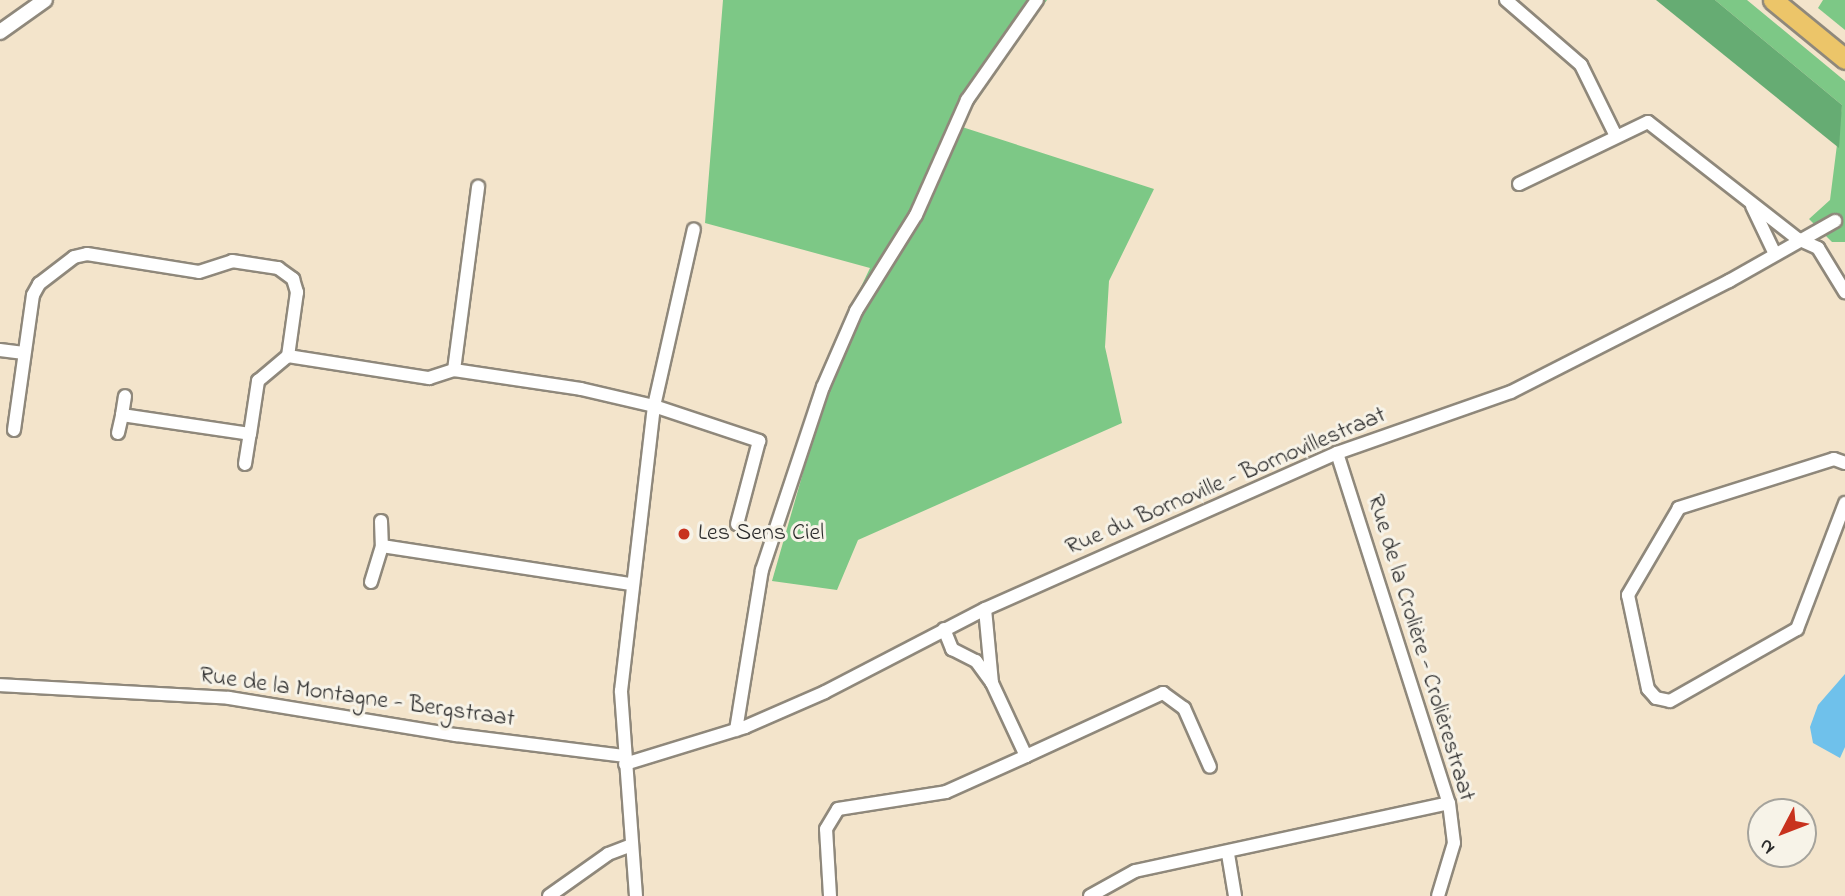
<!DOCTYPE html>
<html>
<head>
<meta charset="utf-8">
<style>
	body { margin:0 }
	#map { position:relative; width:1845px; height:896px; overflow:hidden; background:#f3e4cb; font-family:"Indie Flower",sans-serif }
	div>[style] { position:absolute }
	.green>* { inset:0; background:#7dc886 }
	.forest>* { inset:0; background:#66ac73 }
	.water>* { inset:0; background:#6fc1eb }
	.roads { filter:drop-shadow(2px 0 #8f887b) drop-shadow(-2px 0 #8f887b) drop-shadow(0 2px #8f887b) drop-shadow(0 -2px #8f887b) }
	.minor>* { height:12px; margin:-6px; padding:0 6px; transform-origin:6px; border-radius:6px; background:#fff }
	.tertiary>* { height:14px; margin:-7px; padding:0 7px; transform-origin:7px; border-radius:7px; background:#fff }
	.trunk>* { height:19px; margin:-9.5px; padding:0 9.5px; transform-origin:9.5px; border-radius:9.5px; background:#ecc569 }
	.dots>* { width:19px; height:19px; translate:-50% -50%; box-sizing:border-box; border:4px solid #f7f3e8; border-radius:50% }
	span { translate:-50% -50%; white-space:nowrap; text-align:center; line-height:1.15; -webkit-text-stroke:6px #f7f3e8; paint-order:stroke }
	.street-label { font-size:24px; color:#2b2b2b }
	.poi-label { font-size:24px; color:#2b2b2b }
	.left { translate:0 -50%; text-align:left }
	.north { position:absolute; left:1747px; top:798px; width:70px; height:70px; box-sizing:border-box; background:#f7f3e8; border:2px solid #a5a39c; border-radius:50%; rotate:228deg; font-size:19px; font-weight:700; line-height:28px; text-align:center; color:#2b2b2b }
	.north::after { content:''; display:block; margin:auto; width:24px; height:32px; background:#c8321e; clip-path:polygon(50% 0,100% 100%,50% 72%,0 100%) }
</style>
</head>
<body>
<div id="map">
	<div class="green">
		<div style="clip-path:polygon(723px 0,1047px 0,959px 126px,1154px 189px,1109px 281px,1105px 347px,1122px 423px,858px 540px,837px 590px,772px 581px,849px 312px,870px 268px,705px 223px)"></div>
		<div style="clip-path:polygon(1715px 0,1747px 0,1845px 81px,1845px 242px,1832px 242px,1809px 219px,1830px 200px,1842px 105px)"></div>
		<div style="clip-path:polygon(1823px 0,1845px 0,1845px 30px,1818px 8px)"></div>
	</div>
	<div class="forest">
		<div style="clip-path:polygon(1656px 0,1715px 0,1842px 105px,1839px 148px)"></div>
	</div>
	<div class="water">
		<div style="clip-path:polygon(1845px 674px,1845px 747px,1840px 758px,1813px 743px,1810px 727px,1818px 705px)"></div>
	</div>
	<div class="roads">
		<div class="minor">
			<div style="left:1506px;top:0;width:99px;rotate:40.9deg"></div>
			<div style="left:1581px;top:65px;width:79px;rotate:63.8deg"></div>
			<div style="left:1519px;top:184px;width:143px;rotate:-25.7deg"></div>
			<div style="left:1648px;top:122px;width:190px;rotate:38deg"></div>
			<div style="left:1798px;top:239px;width:22px;rotate:24deg"></div>
			<div style="left:1818px;top:248px;width:52px;rotate:58.5deg"></div>
			<div style="left:1752px;top:206px;width:53px;rotate:64.4deg"></div>
			<div style="left:0;top:350px;width:24px;rotate:7deg"></div>
			<div style="left:454px;top:370px;width:185px;rotate:-82.5deg"></div>
			<div style="left:122px;top:415px;width:19px;rotate:-81deg"></div>
			<div style="left:14px;top:430px;width:136px;rotate:-82deg"></div>
			<div style="left:33px;top:295px;width:13px;rotate:-61deg"></div>
			<div style="left:39px;top:284px;width:44px;rotate:-37.6deg"></div>
			<div style="left:74px;top:257px;width:13px;rotate:-13deg"></div>
			<div style="left:87px;top:254px;width:113px;rotate:9.1deg"></div>
			<div style="left:199px;top:272px;width:35px;rotate:-18deg"></div>
			<div style="left:232px;top:261px;width:47px;rotate:8.7deg"></div>
			<div style="left:278px;top:268px;width:19px;rotate:36deg"></div>
			<div style="left:293px;top:279px;width:14px;rotate:73deg"></div>
			<div style="left:297px;top:292px;width:65px;rotate:98deg"></div>
			<div style="left:288px;top:356px;width:143px;rotate:8.9deg"></div>
			<div style="left:429px;top:378px;width:26px;rotate:-18deg"></div>
			<div style="left:454px;top:370px;width:128px;rotate:8.5deg"></div>
			<div style="left:581px;top:389px;width:75px;rotate:13.1deg"></div>
			<div style="left:654px;top:406px;width:111px;rotate:18.4deg"></div>
			<div style="left:759px;top:441px;width:86px;rotate:104.8deg"></div>
			<div style="left:118px;top:433px;width:18px;rotate:-77deg"></div>
			<div style="left:122px;top:415px;width:129px;rotate:8.4deg"></div>
			<div style="left:250px;top:434px;width:54px;rotate:-81.4deg"></div>
			<div style="left:258px;top:381px;width:39px;rotate:-40deg"></div>
			<div style="left:1337px;top:453px;width:367px;rotate:72.3deg"></div>
			<div style="left:1449px;top:803px;width:40px;rotate:82.9deg"></div>
			<div style="left:1454px;top:843px;width:55px;rotate:106.8deg"></div>
			<div style="left:1845px;top:463px;width:12px;rotate:-160deg"></div>
			<div style="left:1834px;top:459px;width:163px;rotate:162.5deg"></div>
			<div style="left:1679px;top:508px;width:101px;rotate:120.4deg"></div>
			<div style="left:1628px;top:595px;width:96px;rotate:78deg"></div>
			<div style="left:1648px;top:689px;width:12px;rotate:48deg"></div>
			<div style="left:1656px;top:698px;width:14px;rotate:12deg"></div>
			<div style="left:1670px;top:701px;width:146px;rotate:-29.6deg"></div>
			<div style="left:1797px;top:629px;width:135px;rotate:-69.1deg"></div>
			<div style="left:245px;top:464px;width:30px;rotate:-81deg"></div>
			<div style="left:381px;top:521px;width:25px;rotate:88deg"></div>
			<div style="left:371px;top:582px;width:38px;rotate:-73deg"></div>
			<div style="left:382px;top:546px;width:252px;rotate:8.7deg"></div>
			<div style="left:944px;top:629px;width:22px;rotate:68deg"></div>
			<div style="left:952px;top:649px;width:27px;rotate:27deg"></div>
			<div style="left:976px;top:661px;width:27px;rotate:54deg"></div>
			<div style="left:992px;top:683px;width:74px;rotate:-95.4deg"></div>
			<div style="left:0;top:685px;width:229px;rotate:3.2deg"></div>
			<div style="left:229px;top:698px;width:230px;rotate:9.3deg"></div>
			<div style="left:456px;top:735px;width:169px;rotate:7.1deg"></div>
			<div style="left:736px;top:730px;width:162px;rotate:-80.8deg"></div>
			<div style="left:762px;top:570px;width:193px;rotate:-71.6deg"></div>
			<div style="left:823px;top:387px;width:83px;rotate:-66.5deg"></div>
			<div style="left:856px;top:311px;width:113px;rotate:-58deg"></div>
			<div style="left:916px;top:215px;width:126px;rotate:-66.1deg"></div>
			<div style="left:967px;top:100px;width:122px;rotate:-55deg"></div>
			<div style="left:1026px;top:756px;width:151px;rotate:-24.7deg"></div>
			<div style="left:1163px;top:693px;width:26px;rotate:36deg"></div>
			<div style="left:1184px;top:708px;width:64px;rotate:66.2deg"></div>
			<div style="left:625px;top:764px;width:126px;rotate:-17.1deg"></div>
			<div style="left:745px;top:727px;width:87px;rotate:-23.6deg"></div>
			<div style="left:825px;top:692px;width:180px;rotate:-27.4deg"></div>
			<div style="left:985px;top:609px;width:385px;rotate:-23.9deg"></div>
			<div style="left:1337px;top:453px;width:184px;rotate:-19.3deg"></div>
			<div style="left:1511px;top:392px;width:245px;rotate:-27deg"></div>
			<div style="left:1729px;top:281px;width:122px;rotate:-29.5deg"></div>
			<div style="left:1228px;top:854px;width:43px;rotate:80.5deg"></div>
			<div style="left:549px;top:896px;width:72px;rotate:-35.4deg"></div>
			<div style="left:608px;top:854px;width:25px;rotate:-21deg"></div>
			<div style="left:636px;top:896px;width:206px;rotate:-94.2deg"></div>
			<div style="left:621px;top:691px;width:287px;rotate:-83.4deg"></div>
			<div style="left:654px;top:406px;width:181px;rotate:-77.3deg"></div>
			<div style="left:830px;top:896px;width:67px;rotate:-93.4deg"></div>
			<div style="left:826px;top:829px;width:23px;rotate:-59deg"></div>
			<div style="left:838px;top:809px;width:109px;rotate:-8.9deg"></div>
			<div style="left:946px;top:792px;width:88px;rotate:-24.2deg"></div>
			<div style="left:1026px;top:756px;width:81px;rotate:-115deg"></div>
			<div style="left:1090px;top:896px;width:51px;rotate:-29.1deg"></div>
			<div style="left:1135px;top:871px;width:321px;rotate:-12.2deg"></div>
		</div>
		<div class="tertiary">
			<div style="left:0;top:32px;width:55px;rotate:-35.4deg"></div>
		</div>
		<div class="trunk">
			<div style="left:1773px;top:0;width:93px;rotate:39.3deg"></div>
		</div>
	</div>
	<div class="dots">
		<div style="left:684px;top:534px;background:#c8321e"></div>
	</div>
	<div class="street-label">
		<span style="left:1226px;top:482px;rotate:-23deg">Rue du Bornoville - Bornovillestraat</span>
		<span style="left:1420px;top:648px;rotate:73deg">Rue de la Crolière - Crolièrestraat</span>
		<span style="left:357px;top:698px;rotate:8deg">Rue de la Montagne - Bergstraat</span>
	</div>
	<div class="poi-label">
		<span class="left" style="left:698px;top:534px">Les Sens Ciel</span>
	</div>
	<div class="north">N</div>
</div>
</body>
</html>
